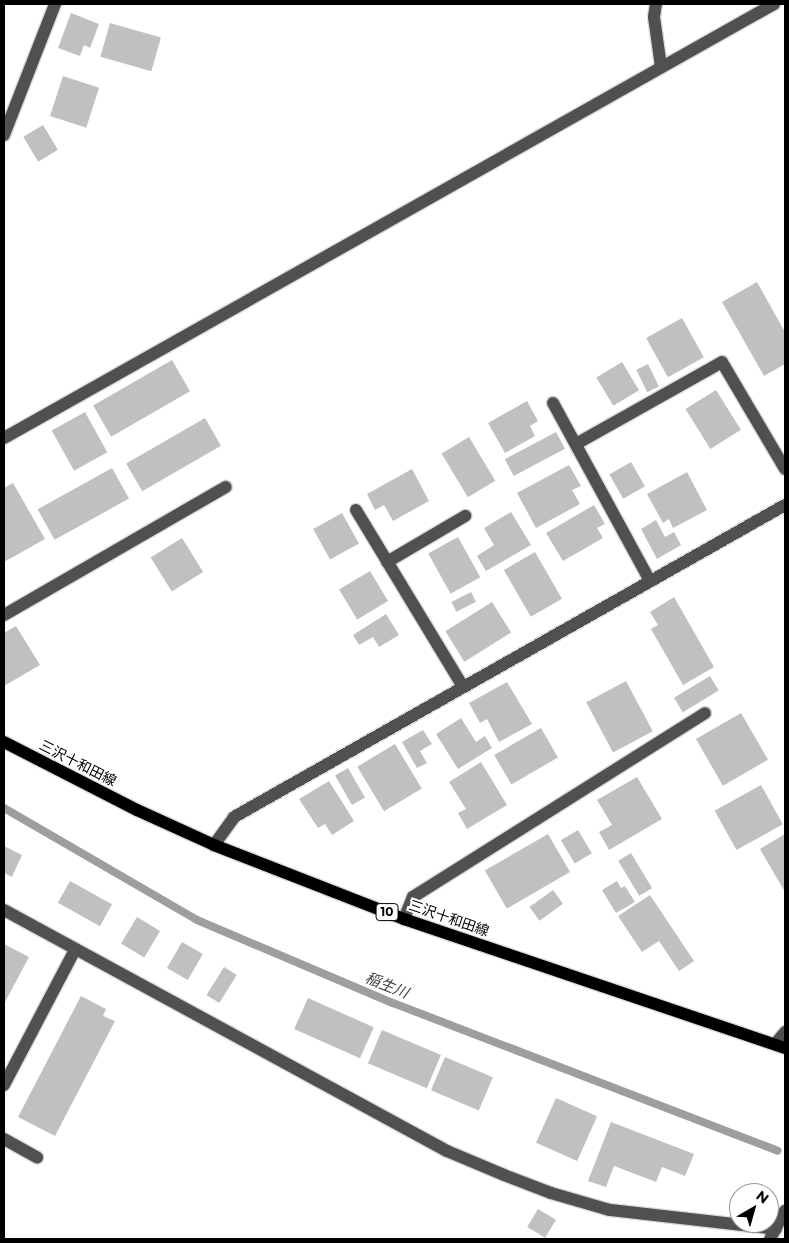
<!DOCTYPE html>
<html>
<head>
<meta charset="utf-8">
<style>
	body { margin:0 }
	#map { position:relative; width:789px; height:1243px; overflow:hidden; background:#fff; font-family:Montserrat,"Noto Sans JP",sans-serif }
	div>[style] { position:absolute }
	.stream>* { height:8px; margin:-4px; padding:0 4px; transform-origin:4px; border-radius:4px; background:#9e9e9e }
	.building>* { inset:0; background:#c0c0c0; transform-origin:0 0 }
	.roads { filter:drop-shadow(1px 0 #dbdbdb) drop-shadow(-1px 0 #dbdbdb) drop-shadow(0 1px #dbdbdb) drop-shadow(0 -1px #dbdbdb) }
	.minor>* { height:12px; margin:-6px; padding:0 6px; transform-origin:6px; border-radius:6px; background:#505050 }
	.major>* { height:12px; margin:-6px; padding:0 6px; transform-origin:6px; border-radius:6px; background:#000 }
	span { translate:-50% -50%; white-space:nowrap; text-align:center; line-height:1.15; -webkit-text-stroke:4px #fff; paint-order:stroke }
	.shield-label span { padding:1px 4px; background:#fff; border:1px solid; border-radius:4px; -webkit-text-stroke-width:0 }
	.shield-label { font-size:12px; color:#000; font-weight:700 }
	.street-label { font-size:14px; color:#000 }
	.water-label { font-size:15px; color:#3f3f3f; font-style:italic }
	.frame { position:absolute; inset:0; border:5px solid #000; pointer-events:none }
	.north { position:absolute; left:729px; top:1183px; width:50px; height:50px; box-sizing:border-box; background:#fff; border:1px solid #999; border-radius:50%; rotate:38deg; font-size:14px; font-weight:700; line-height:20px; text-align:center; color:#000 }
	.north::after { content:''; display:block; margin:auto; width:18px; height:22px; background:#000; clip-path:polygon(50% 0,100% 100%,50% 72%,0 100%) }
</style>
</head>
<body>
<div id="map">
	<div class="stream">
		<div style="left:4px;top:808px;width:223px;rotate:30.1deg"></div>
		<div style="left:197px;top:920px;width:213px;rotate:23deg"></div>
		<div style="left:393px;top:1003px;width:412px;rotate:21deg"></div>
	</div>
	<div class="building">
		<div style="clip-path:polygon(71px 13px,99px 24px,90px 48px,84px 45px,80px 56px,58px 48px)"></div>
		<div style="left:110px;top:23px;width:53px;height:35px;rotate:16deg"></div>
		<div style="left:63px;top:76px;width:38px;height:42px;rotate:18deg"></div>
		<div style="left:43px;top:125px;width:29px;height:23px;rotate:59deg"></div>
		<div style="clip-path:polygon(757px 282px,785px 332px,785px 364px,764px 376px,722px 302px)"></div>
		<div style="left:682px;top:318px;width:45px;height:41px;rotate:61deg"></div>
		<div style="left:172px;top:360px;width:36px;height:91px;rotate:60deg"></div>
		<div style="left:622px;top:362px;width:33px;height:30px;rotate:59deg"></div>
		<div style="left:648px;top:364px;width:25px;height:13px;rotate:64deg"></div>
		<div style="left:716px;top:390px;width:47px;height:36px;rotate:58deg"></div>
		<div style="clip-path:polygon(527px 401px,538px 421px,530px 426px,535px 436px,505px 453px,488px 423px)"></div>
		<div style="left:85px;top:412px;width:46px;height:38px;rotate:61deg"></div>
		<div style="left:205px;top:418px;width:32px;height:91px;rotate:60deg"></div>
		<div style="left:556px;top:432px;width:19px;height:58px;rotate:62deg"></div>
		<div style="left:469px;top:437px;width:51px;height:32px;rotate:59deg"></div>
		<div style="left:631px;top:462px;width:28px;height:25px;rotate:60deg"></div>
		<div style="clip-path:polygon(569px 465px,581px 486px,572px 490px,580px 504px,536px 528px,517px 493px)"></div>
		<div style="left:112px;top:468px;width:35px;height:85px;rotate:61deg"></div>
		<div style="clip-path:polygon(412px 469px,429px 501px,393px 521px,384px 505px,375px 510px,367px 494px)"></div>
		<div style="clip-path:polygon(687px 472px,707px 510px,673px 528px,669px 519px,663px 523px,647px 494px)"></div>
		<div style="clip-path:polygon(13px 483px,45px 539px,4px 562px,4px 488px)"></div>
		<div style="clip-path:polygon(594px 505px,605px 524px,597px 528px,603px 538px,563px 561px,546px 533px)"></div>
		<div style="clip-path:polygon(511px 512px,531px 545px,486px 571px,477px 556px,494px 545px,484px 528px)"></div>
		<div style="left:342px;top:513px;width:35px;height:33px;rotate:61deg"></div>
		<div style="clip-path:polygon(656px 520px,665px 537px,674px 532px,681px 545px,657px 559px,641px 529px)"></div>
		<div style="left:458px;top:537px;width:46px;height:34px;rotate:61deg"></div>
		<div style="left:182px;top:538px;width:40px;height:37px;rotate:58deg"></div>
		<div style="left:535px;top:552px;width:54px;height:36px;rotate:60deg"></div>
		<div style="left:370px;top:571px;width:35px;height:36px;rotate:59deg"></div>
		<div style="left:471px;top:592px;width:11px;height:22px;rotate:63deg"></div>
		<div style="clip-path:polygon(674px 597px,714px 667px,683px 685px,651px 629px,658px 625px,650px 612px)"></div>
		<div style="left:492px;top:602px;width:36px;height:55px;rotate:58deg"></div>
		<div style="clip-path:polygon(386px 614px,399px 635px,379px 647px,373px 637px,359px 645px,353px 635px)"></div>
		<div style="clip-path:polygon(16px 626px,40px 665px,4px 686px,4px 633px)"></div>
		<div style="left:710px;top:676px;width:17px;height:42px;rotate:59deg"></div>
		<div style="left:626px;top:681px;width:57px;height:45px;rotate:62deg"></div>
		<div style="clip-path:polygon(507px 682px,532px 724px,499px 742px,487px 719px,480px 723px,469px 703px)"></div>
		<div style="left:741px;top:713px;width:54px;height:52px;rotate:60deg"></div>
		<div style="clip-path:polygon(461px 718px,476px 742px,485px 736px,492px 748px,458px 769px,436px 734px)"></div>
		<div style="left:541px;top:728px;width:34px;height:54px;rotate:60deg"></div>
		<div style="clip-path:polygon(423px 730px,432px 744px,420px 751px,427px 763px,417px 768px,402px 742px)"></div>
		<div style="left:395px;top:744px;width:52px;height:44px;rotate:59deg"></div>
		<div style="clip-path:polygon(481px 762px,507px 805px,467px 829px,458px 813px,466px 809px,449px 782px)"></div>
		<div style="left:348px;top:768px;width:34px;height:15px;rotate:60deg"></div>
		<div style="clip-path:polygon(637px 777px,662px 819px,609px 850px,599px 832px,612px 825px,597px 800px)"></div>
		<div style="clip-path:polygon(329px 781px,354px 821px,332px 835px,325px 824px,318px 828px,299px 799px)"></div>
		<div style="left:761px;top:785px;width:45px;height:53px;rotate:61deg"></div>
		<div style="left:578px;top:830px;width:27px;height:20px;rotate:59deg"></div>
		<div style="left:548px;top:834px;width:44px;height:73px;rotate:60deg"></div>
		<div style="clip-path:polygon(785px 834px,785px 892px,760px 849px)"></div>
		<div style="clip-path:polygon(4px 846px,22px 855px,12px 877px,4px 873px)"></div>
		<div style="left:631px;top:853px;width:41px;height:15px;rotate:59deg"></div>
		<div style="left:70px;top:881px;width:48px;height:25px;rotate:29deg"></div>
		<div style="clip-path:polygon(617px 881px,621px 888px,625px 886px,635px 902px,616px 913px,602px 890px)"></div>
		<div style="left:553px;top:890px;width:17px;height:29px;rotate:54deg"></div>
		<div style="clip-path:polygon(650px 895px,694px 961px,679px 971px,659px 941px,642px 952px,618px 916px)"></div>
		<div style="left:137px;top:917px;width:27px;height:31px;rotate:31deg"></div>
		<div style="left:182px;top:942px;width:24px;height:30px;rotate:30deg"></div>
		<div style="clip-path:polygon(4px 944px,29px 957px,4px 1004px)"></div>
		<div style="left:224px;top:967px;width:15px;height:33px;rotate:32deg"></div>
		<div style="clip-path:polygon(81px 996px,106px 1009px,103px 1016px,115px 1021px,55px 1136px,18px 1117px)"></div>
		<div style="left:308px;top:998px;width:72px;height:34px;rotate:24deg"></div>
		<div style="left:382px;top:1030px;width:64px;height:36px;rotate:23deg"></div>
		<div style="left:445px;top:1057px;width:52px;height:36px;rotate:23deg"></div>
		<div style="left:556px;top:1098px;width:45px;height:49px;rotate:24deg"></div>
		<div style="clip-path:polygon(611px 1122px,694px 1154px,685px 1176px,662px 1167px,656px 1182px,614px 1166px,606px 1187px,588px 1181px)"></div>
		<div style="left:538px;top:1209px;width:21px;height:21px;rotate:31deg"></div>
	</div>
	<div class="roads">
		<div class="minor">
			<div style="left:656px;top:4px;width:13px;rotate:99deg"></div>
			<div style="left:654px;top:17px;width:50px;rotate:82deg"></div>
			<div style="left:4px;top:135px;width:141px;rotate:-68.7deg"></div>
			<div style="left:553px;top:403px;width:203px;rotate:61.4deg"></div>
			<div style="left:4px;top:438px;width:884px;rotate:-29.41deg"></div>
			<div style="left:576px;top:444px;width:167px;rotate:-29.3deg"></div>
			<div style="left:722px;top:362px;width:124px;rotate:59.5deg"></div>
			<div style="left:356px;top:510px;width:207px;rotate:58.8deg"></div>
			<div style="left:387px;top:562px;width:91px;rotate:-30.5deg"></div>
			<div style="left:4px;top:615px;width:256px;rotate:-30deg"></div>
			<div style="left:214px;top:845px;width:34px;rotate:-54deg"></div>
			<div style="left:234px;top:817px;width:633px;rotate:-29.52deg"></div>
			<div style="left:4px;top:910px;width:504px;rotate:28.55deg"></div>
			<div style="left:447px;top:1151px;width:62px;rotate:22.8deg"></div>
			<div style="left:504px;top:1175px;width:50px;rotate:21deg"></div>
			<div style="left:551px;top:1193px;width:61px;rotate:16.1deg"></div>
			<div style="left:610px;top:1210px;width:167px;rotate:6.5deg"></div>
			<div style="left:404px;top:919px;width:24px;rotate:-68deg"></div>
			<div style="left:413px;top:897px;width:345px;rotate:-32.2deg"></div>
			<div style="left:775px;top:1044px;width:16px;rotate:-50deg"></div>
			<div style="left:4px;top:1085px;width:153px;rotate:-62.3deg"></div>
			<div style="left:4px;top:1139px;width:38px;rotate:29deg"></div>
			<div style="left:770px;top:1239px;width:32px;rotate:-62deg"></div>
		</div>
		<div class="major">
			<div style="left:4px;top:742px;width:149px;rotate:27.1deg"></div>
			<div style="left:137px;top:810px;width:85px;rotate:24.4deg"></div>
			<div style="left:214px;top:845px;width:204px;rotate:21.3deg"></div>
			<div style="left:404px;top:919px;width:402px;rotate:18.7deg"></div>
		</div>
	</div>
	<div class="shield-label">
		<span style="left:387px;top:912px">10</span>
	</div>
	<div class="street-label">
		<span style="left:78px;top:763px;rotate:27deg">三沢十和田線</span>
		<span style="left:449px;top:918px;rotate:19deg">三沢十和田線</span>
	</div>
	<div class="water-label">
		<span style="left:387px;top:985px;rotate:22deg">稲生川</span>
	</div>
	<div class="frame"></div>
	<div class="north">N</div>
</div>
</body>
</html>
